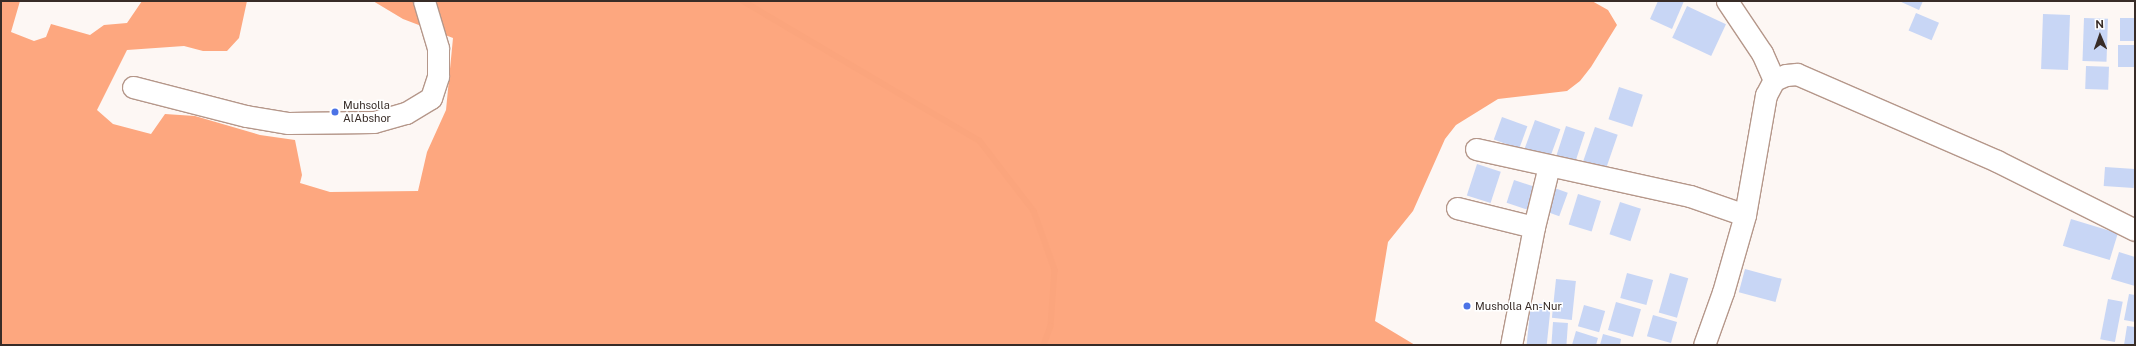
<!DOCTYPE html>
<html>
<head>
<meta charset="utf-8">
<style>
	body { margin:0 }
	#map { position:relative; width:2136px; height:346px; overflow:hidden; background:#fdf7f4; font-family:"Public Sans",sans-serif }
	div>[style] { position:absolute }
	.forest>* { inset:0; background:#fda77f }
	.stream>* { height:5.5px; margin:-2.75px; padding:0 2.75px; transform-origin:2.75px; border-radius:2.75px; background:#fba57d }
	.building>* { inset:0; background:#c8d6f5; transform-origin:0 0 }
	.roads { filter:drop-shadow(1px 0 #b5978a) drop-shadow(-1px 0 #b5978a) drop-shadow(0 1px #b5978a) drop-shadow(0 -1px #b5978a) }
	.minor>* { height:21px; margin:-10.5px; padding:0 10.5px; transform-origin:10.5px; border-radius:10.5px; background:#fff }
	.dots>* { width:11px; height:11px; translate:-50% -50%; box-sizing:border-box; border:2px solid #fff; border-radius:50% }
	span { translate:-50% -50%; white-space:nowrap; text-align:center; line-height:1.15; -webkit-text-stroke:3px #fff; paint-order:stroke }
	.poi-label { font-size:11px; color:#382c27 }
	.left { translate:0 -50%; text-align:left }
	.frame { position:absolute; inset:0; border:2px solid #382c27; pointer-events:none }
	.north { position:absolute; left:2080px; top:16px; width:40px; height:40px; -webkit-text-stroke:3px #fff; paint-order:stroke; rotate:358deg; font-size:11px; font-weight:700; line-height:16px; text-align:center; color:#382c27 }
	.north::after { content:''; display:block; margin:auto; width:14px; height:18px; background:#382c27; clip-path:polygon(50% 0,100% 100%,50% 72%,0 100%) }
</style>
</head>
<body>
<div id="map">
	<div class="forest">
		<div style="clip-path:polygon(1px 1px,20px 1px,11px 32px,34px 41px,46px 37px,51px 24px,90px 35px,104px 25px,127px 23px,142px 1px,247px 1px,239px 38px,227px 51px,203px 51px,184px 46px,127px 50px,97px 110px,113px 124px,151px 134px,165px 114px,195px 116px,260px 135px,295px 140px,302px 175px,300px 183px,330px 192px,418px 191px,427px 152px,446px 110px,453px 38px,403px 19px,373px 1px,1592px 1px,1608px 10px,1617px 25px,1591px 67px,1580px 81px,1567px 91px,1498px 99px,1456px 125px,1445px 139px,1413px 211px,1388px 242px,1375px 321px,1415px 345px,1px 345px)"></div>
	</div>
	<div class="stream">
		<div style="left:743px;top:1px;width:275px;rotate:30.6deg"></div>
		<div style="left:980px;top:141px;width:88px;rotate:52.4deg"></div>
		<div style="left:1034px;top:211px;width:63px;rotate:70.4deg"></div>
		<div style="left:1055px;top:270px;width:56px;rotate:94.1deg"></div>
		<div style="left:1051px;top:326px;width:20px;rotate:110deg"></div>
	</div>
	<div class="building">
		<div style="clip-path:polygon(1658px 1px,1684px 1px,1672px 29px,1650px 19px)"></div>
		<div style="clip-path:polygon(1899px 1px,1923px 1px,1919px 10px)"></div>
		<div style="left:1687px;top:6px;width:43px;height:35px;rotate:25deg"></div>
		<div style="left:1916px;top:13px;width:25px;height:19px;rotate:23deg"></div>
		<div style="left:2043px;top:14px;width:27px;height:55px;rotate:2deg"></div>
		<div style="left:2084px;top:18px;width:24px;height:43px;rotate:2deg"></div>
		<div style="left:2120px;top:18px;width:15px;height:23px"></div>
		<div style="left:2118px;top:45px;width:17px;height:22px"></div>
		<div style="left:2086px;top:66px;width:23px;height:23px;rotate:2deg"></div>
		<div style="left:1619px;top:87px;width:25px;height:34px;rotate:18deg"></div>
		<div style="left:1502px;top:117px;width:27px;height:24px;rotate:20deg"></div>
		<div style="left:1535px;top:120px;width:27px;height:31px;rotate:20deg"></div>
		<div style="left:1566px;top:126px;width:20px;height:32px;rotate:18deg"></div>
		<div style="left:1595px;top:127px;width:24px;height:36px;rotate:19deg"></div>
		<div style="left:1477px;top:164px;width:25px;height:33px;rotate:18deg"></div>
		<div style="left:2105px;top:167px;width:30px;height:19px;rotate:4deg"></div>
		<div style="left:1514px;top:180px;width:28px;height:24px;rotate:18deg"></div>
		<div style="left:1549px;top:186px;width:20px;height:25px;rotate:20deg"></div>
		<div style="left:1578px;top:194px;width:24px;height:32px;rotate:17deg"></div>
		<div style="left:1620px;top:202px;width:22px;height:34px;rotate:18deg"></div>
		<div style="left:2071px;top:219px;width:49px;height:28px;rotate:17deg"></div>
		<div style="clip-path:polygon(2119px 252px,2135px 257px,2135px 286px,2111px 279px)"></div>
		<div style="left:1745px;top:269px;width:38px;height:24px;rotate:15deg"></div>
		<div style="left:1627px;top:273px;width:27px;height:26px;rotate:15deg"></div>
		<div style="left:1670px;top:273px;width:19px;height:41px;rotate:16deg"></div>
		<div style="left:1556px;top:279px;width:20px;height:39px;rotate:6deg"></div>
		<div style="clip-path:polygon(2129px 294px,2135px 295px,2135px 322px,2124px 320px)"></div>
		<div style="left:2108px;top:299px;width:15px;height:41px;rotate:11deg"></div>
		<div style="left:1616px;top:302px;width:26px;height:29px;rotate:16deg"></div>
		<div style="left:1531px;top:303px;width:20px;height:42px;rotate:6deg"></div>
		<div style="left:1584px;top:305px;width:22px;height:22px;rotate:16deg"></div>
		<div style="left:1653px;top:315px;width:25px;height:22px;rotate:16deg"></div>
		<div style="left:1553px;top:322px;width:15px;height:23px;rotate:4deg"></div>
		<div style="clip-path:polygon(2127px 326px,2135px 327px,2135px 345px,2124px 345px)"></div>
		<div style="clip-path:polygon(1576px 331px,1598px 338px,1596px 345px,1572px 345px)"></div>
		<div style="clip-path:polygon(1603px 334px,1621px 339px,1620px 345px,1600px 345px)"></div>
	</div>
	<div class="roads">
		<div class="minor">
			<div style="left:1727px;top:1px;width:63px;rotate:56.1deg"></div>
			<div style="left:1762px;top:53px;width:30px;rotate:66deg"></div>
			<div style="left:133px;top:87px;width:117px;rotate:14.4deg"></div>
			<div style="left:246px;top:116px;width:43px;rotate:9.5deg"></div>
			<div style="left:288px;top:123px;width:86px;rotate:-0.7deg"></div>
			<div style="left:374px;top:122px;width:33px;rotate:-16deg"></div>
			<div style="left:406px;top:113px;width:29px;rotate:-31deg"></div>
			<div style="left:431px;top:98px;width:23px;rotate:-72deg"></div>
			<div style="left:438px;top:76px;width:28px;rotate:-90deg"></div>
			<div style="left:438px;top:48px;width:49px;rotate:-106.6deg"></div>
			<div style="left:1476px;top:149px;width:219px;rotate:12.4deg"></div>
			<div style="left:1690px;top:196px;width:58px;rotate:19.1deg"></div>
			<div style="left:1745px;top:215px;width:80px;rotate:105.9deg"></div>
			<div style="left:1723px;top:292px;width:56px;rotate:109.7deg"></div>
			<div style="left:1457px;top:208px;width:79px;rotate:13.9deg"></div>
			<div style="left:1534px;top:227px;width:120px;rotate:101deg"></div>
			<div style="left:1745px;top:215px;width:122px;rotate:-80.1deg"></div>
			<div style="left:1766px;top:95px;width:17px;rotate:-62deg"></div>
			<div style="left:1774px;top:80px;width:13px;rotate:-23deg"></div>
			<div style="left:1786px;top:75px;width:11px;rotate:-5deg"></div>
			<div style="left:1797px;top:74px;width:218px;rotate:23.5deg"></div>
			<div style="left:1997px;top:161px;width:154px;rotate:26.6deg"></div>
			<div style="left:1534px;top:227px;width:63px;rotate:-76.2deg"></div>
		</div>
	</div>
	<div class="dots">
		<div style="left:335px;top:112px;background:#4c73e6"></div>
		<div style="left:1467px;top:306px;background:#4c73e6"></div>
	</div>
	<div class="poi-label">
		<span class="left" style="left:343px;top:112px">Muhsolla<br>AlAbshor</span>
		<span class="left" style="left:1475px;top:306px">Musholla An-Nur</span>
	</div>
	<div class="frame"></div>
	<div class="north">N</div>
</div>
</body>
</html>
